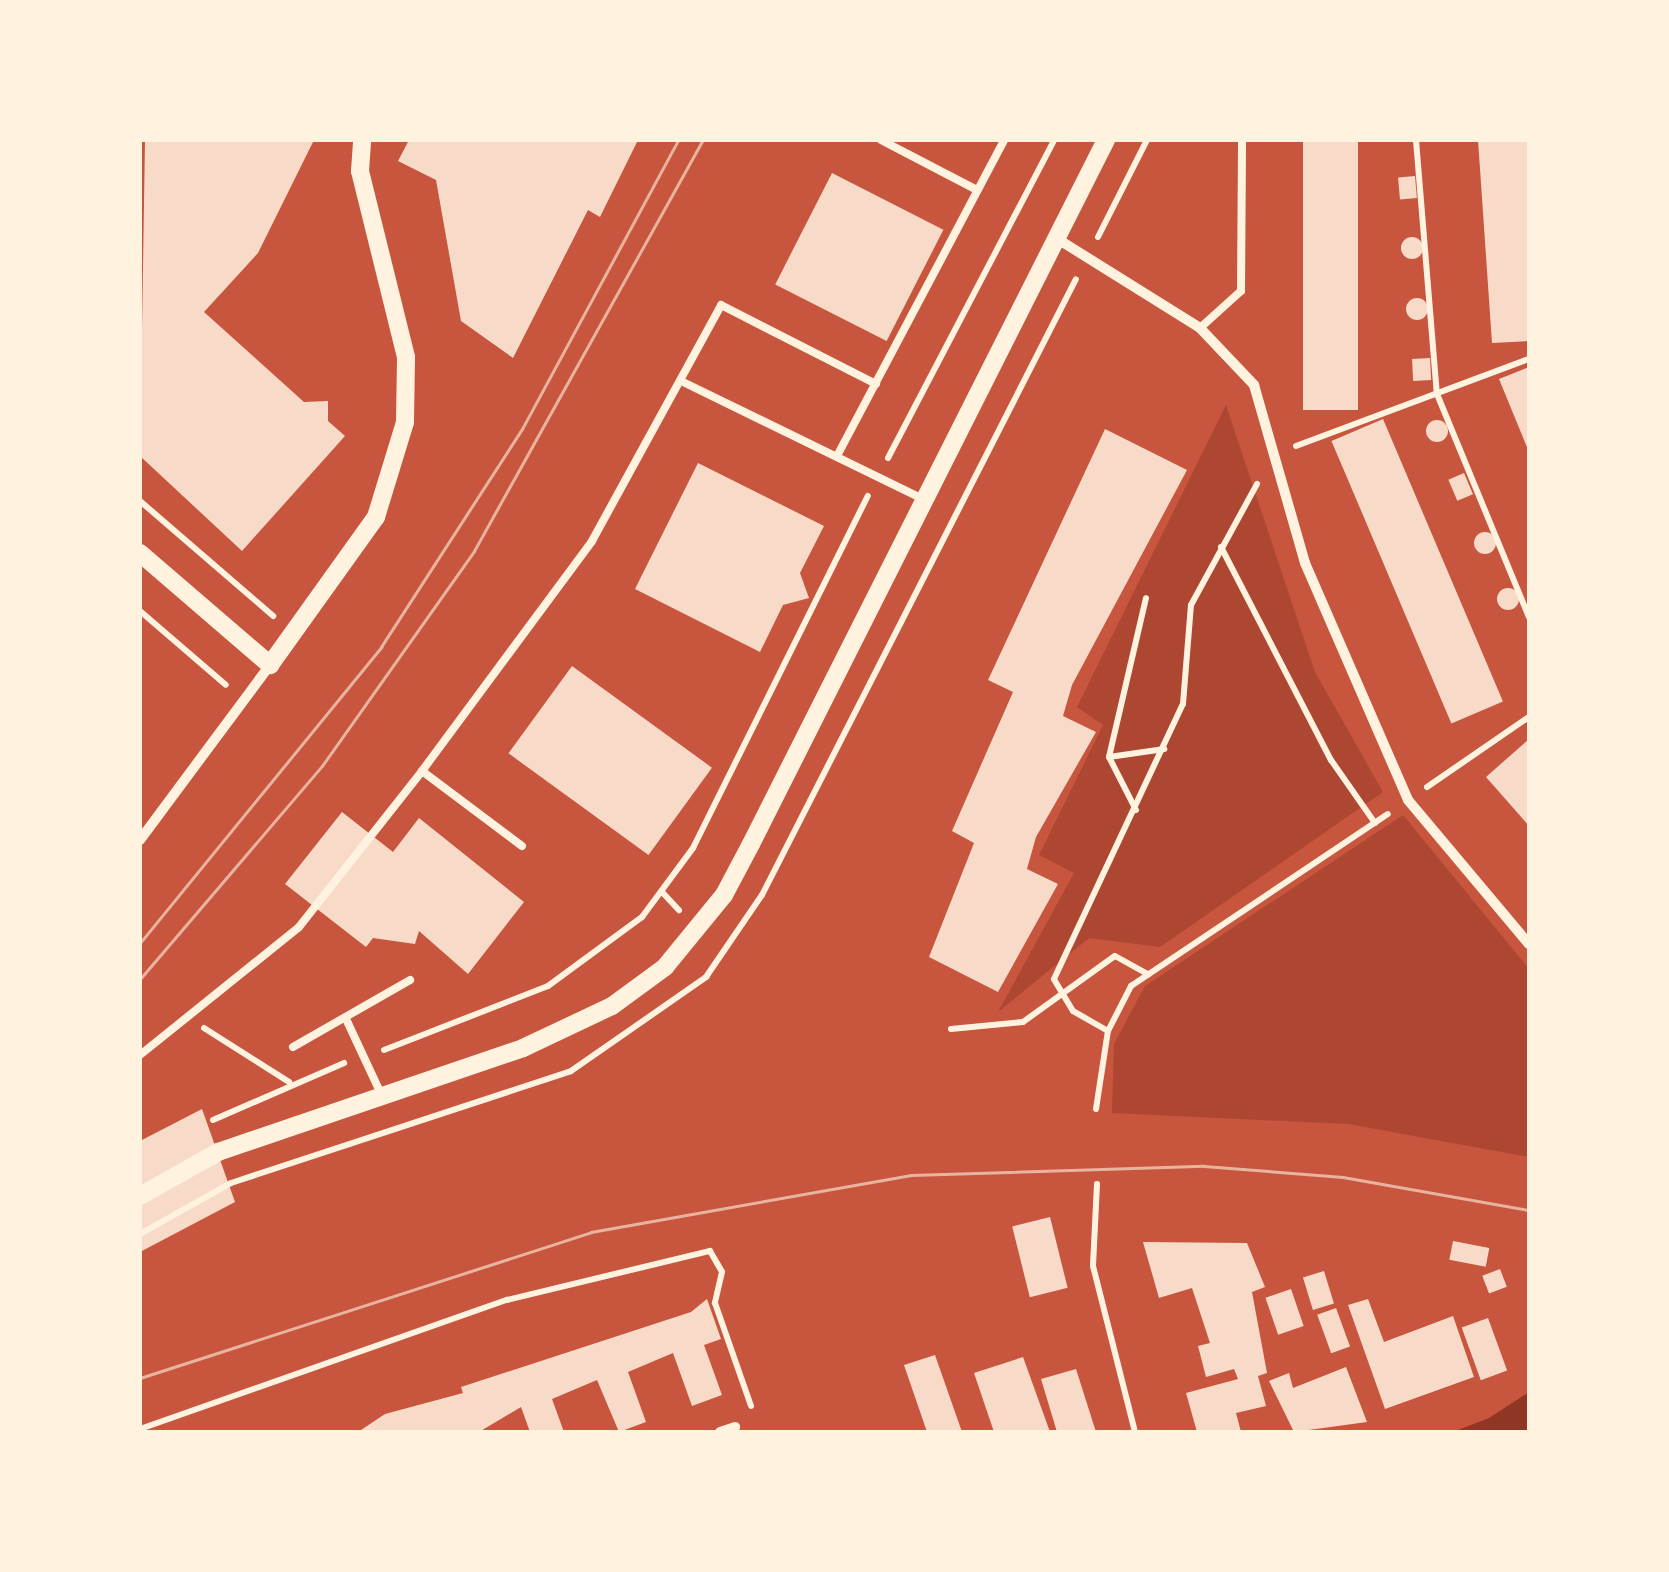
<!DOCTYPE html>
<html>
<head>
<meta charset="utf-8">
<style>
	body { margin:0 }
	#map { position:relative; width:1669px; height:1572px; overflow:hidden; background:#c8553d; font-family:"Fira Sans Condensed",sans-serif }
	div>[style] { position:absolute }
	.green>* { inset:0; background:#ae4732 }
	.water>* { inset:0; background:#8f3625 }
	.building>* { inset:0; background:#f7dbc8; transform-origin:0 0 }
	.round { border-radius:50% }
	.path>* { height:6px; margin:-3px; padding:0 3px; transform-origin:3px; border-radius:3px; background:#fff3e0 }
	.service>* { height:8px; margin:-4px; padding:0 4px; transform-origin:4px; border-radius:4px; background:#fff3e0 }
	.minor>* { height:10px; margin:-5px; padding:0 5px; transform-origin:5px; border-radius:5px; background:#fff3e0 }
	.tertiary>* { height:18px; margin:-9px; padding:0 9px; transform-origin:9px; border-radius:9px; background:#fff3e0 }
	.tram>* { height:2.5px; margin:-1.25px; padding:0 1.25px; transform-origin:1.25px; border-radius:1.25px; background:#e9b49f }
	span { translate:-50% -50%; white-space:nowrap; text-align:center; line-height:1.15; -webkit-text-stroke:9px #fff3e0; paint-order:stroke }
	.frame { position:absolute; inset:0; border:142px solid #fff3e0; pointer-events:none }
</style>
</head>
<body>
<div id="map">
	<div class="green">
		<div style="clip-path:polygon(1226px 405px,1315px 672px,1383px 792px,1160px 947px,1089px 938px,998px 1012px,1074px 873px,1039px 855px,1103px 725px,1077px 707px)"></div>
		<div style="clip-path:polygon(1403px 815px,1529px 969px,1529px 1157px,1348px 1124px,1112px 1113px,1114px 1044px,1145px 986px)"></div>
	</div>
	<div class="water">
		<div style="clip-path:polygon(1529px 1392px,1529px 1432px,1453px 1432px,1489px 1418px)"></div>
	</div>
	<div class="building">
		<div style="clip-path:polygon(145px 140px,314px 140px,258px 253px,204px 312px,304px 402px,328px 401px,328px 421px,345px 436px,242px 551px,140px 456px)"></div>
		<div style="clip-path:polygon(409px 140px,638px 140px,600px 217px,588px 210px,513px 358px,461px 321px,436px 180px,398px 161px)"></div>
		<div style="left:1303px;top:140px;width:55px;height:270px"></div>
		<div style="clip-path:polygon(1478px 140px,1529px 140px,1529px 341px,1492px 343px)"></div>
		<div style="left:832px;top:173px;width:125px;height:125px;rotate:27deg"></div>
		<div style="left:1415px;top:176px;width:22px;height:17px;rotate:85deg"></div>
		<div class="round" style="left:1401px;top:237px;width:22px;height:22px"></div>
		<div class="round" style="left:1406px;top:298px;width:22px;height:22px"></div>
		<div style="left:1430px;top:358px;width:22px;height:18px;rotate:87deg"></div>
		<div style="clip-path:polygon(1529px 367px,1529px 452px,1499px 379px)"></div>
		<div style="left:1383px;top:419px;width:307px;height:56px;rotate:67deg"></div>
		<div class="round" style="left:1426px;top:420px;width:22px;height:22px"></div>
		<div style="clip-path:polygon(1105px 429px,1187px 470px,1072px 685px,1063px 716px,1096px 732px,1036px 837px,1027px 869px,1058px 884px,998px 992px,929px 957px,974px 843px,952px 831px,1013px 692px,988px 680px)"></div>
		<div style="clip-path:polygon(698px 463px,824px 526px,800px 573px,809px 598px,783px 605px,760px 652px,635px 589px)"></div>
		<div style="left:1464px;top:473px;width:23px;height:17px;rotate:67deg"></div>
		<div class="round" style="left:1474px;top:532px;width:22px;height:22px"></div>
		<div class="round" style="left:1497px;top:588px;width:22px;height:22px"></div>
		<div style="left:572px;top:666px;width:173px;height:108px;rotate:36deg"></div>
		<div style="clip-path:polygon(1529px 739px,1529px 826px,1486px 777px)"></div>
		<div style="clip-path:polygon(342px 812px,393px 852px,419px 818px,524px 902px,468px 974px,419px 931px,415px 944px,373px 938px,366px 947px,285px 884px)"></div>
		<div style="clip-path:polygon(202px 1109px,235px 1202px,140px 1252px,140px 1141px)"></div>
		<div style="left:1050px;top:1217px;width:73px;height:39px;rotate:76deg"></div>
		<div style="left:1453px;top:1241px;width:37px;height:19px;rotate:11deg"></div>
		<div style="clip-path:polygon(1143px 1242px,1247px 1243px,1265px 1287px,1252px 1292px,1267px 1373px,1258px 1376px,1266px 1406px,1236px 1413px,1241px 1432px,1197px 1432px,1186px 1393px,1238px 1379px,1234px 1369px,1206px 1377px,1198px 1346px,1210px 1343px,1192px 1288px,1159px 1298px)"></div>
		<div style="left:1500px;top:1269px;width:19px;height:19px;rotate:69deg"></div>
		<div style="left:1324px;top:1271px;width:34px;height:22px;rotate:73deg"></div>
		<div style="left:1291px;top:1289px;width:39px;height:27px;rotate:71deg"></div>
		<div style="clip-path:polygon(707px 1299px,721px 1339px,704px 1345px,722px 1395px,692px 1406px,673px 1353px,628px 1372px,646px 1422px,619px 1432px,597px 1380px,552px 1399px,564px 1432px,530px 1432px,521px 1407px,479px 1432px,358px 1432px,385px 1414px,463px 1393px,461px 1387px,691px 1312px)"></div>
		<div style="clip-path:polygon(1368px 1299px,1384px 1342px,1453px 1316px,1474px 1377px,1385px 1409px,1348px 1305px)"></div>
		<div style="left:1336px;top:1308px;width:41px;height:20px;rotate:70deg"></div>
		<div style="left:1488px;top:1318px;width:56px;height:28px;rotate:70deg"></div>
		<div style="clip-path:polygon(935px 1355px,962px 1432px,927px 1432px,904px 1365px)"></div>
		<div style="clip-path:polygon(1023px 1357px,1050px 1432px,994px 1432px,974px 1373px)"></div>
		<div style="clip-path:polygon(1346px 1367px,1367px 1422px,1294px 1432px,1269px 1381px,1289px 1373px,1293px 1388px)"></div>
		<div style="clip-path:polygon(1076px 1369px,1096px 1432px,1057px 1432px,1041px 1379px)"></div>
	</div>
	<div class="path">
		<div style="left:1416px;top:140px;width:255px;rotate:85.3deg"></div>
		<div style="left:1437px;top:394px;width:241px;rotate:67.6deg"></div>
		<div style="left:1098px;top:237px;width:109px;rotate:-63.2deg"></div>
		<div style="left:1296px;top:446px;width:249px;rotate:-20.5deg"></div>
		<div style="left:888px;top:458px;width:359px;rotate:-62.4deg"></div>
		<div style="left:140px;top:501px;width:176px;rotate:40.8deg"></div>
		<div style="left:1221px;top:547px;width:240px;rotate:62.7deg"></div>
		<div style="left:1331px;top:760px;width:77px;rotate:55.1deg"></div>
		<div style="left:140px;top:611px;width:113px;rotate:40.7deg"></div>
		<div style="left:1109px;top:757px;width:163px;rotate:-76.9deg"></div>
		<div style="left:1427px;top:787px;width:124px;rotate:-34.5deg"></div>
		<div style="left:1136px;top:810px;width:59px;rotate:-117deg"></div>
		<div style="left:1109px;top:757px;width:56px;rotate:-8.3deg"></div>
		<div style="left:662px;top:892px;width:25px;rotate:47deg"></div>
		<div style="left:204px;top:1028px;width:101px;rotate:32.4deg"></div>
		<div style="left:951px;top:1029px;width:72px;rotate:-5.6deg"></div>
		<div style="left:1023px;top:1022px;width:113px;rotate:-35.7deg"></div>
		<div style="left:1115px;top:956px;width:38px;rotate:29deg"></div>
		<div style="left:1108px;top:1031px;width:40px;rotate:-150.3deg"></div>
		<div style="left:1073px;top:1011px;width:37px;rotate:-121deg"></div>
		<div style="left:1054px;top:979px;width:304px;rotate:-64.9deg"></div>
		<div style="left:1183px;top:704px;width:99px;rotate:-85.4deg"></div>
		<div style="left:1191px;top:605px;width:138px;rotate:-61.4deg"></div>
		<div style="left:384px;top:1050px;width:176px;rotate:-21.3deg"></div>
		<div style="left:548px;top:986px;width:117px;rotate:-36.3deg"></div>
		<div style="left:642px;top:917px;width:86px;rotate:-53.5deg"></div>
		<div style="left:693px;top:848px;width:393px;rotate:-63.6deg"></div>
		<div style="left:1096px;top:1109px;width:79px;rotate:-81.3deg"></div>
		<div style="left:1108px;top:1031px;width:51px;rotate:-62.9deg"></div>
		<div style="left:1131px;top:986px;width:309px;rotate:-33.8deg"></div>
		<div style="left:213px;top:1120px;width:143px;rotate:-23.5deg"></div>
		<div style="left:1097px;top:1184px;width:82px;rotate:92.8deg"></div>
		<div style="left:1093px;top:1266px;width:171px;rotate:75.8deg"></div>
		<div style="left:140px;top:1234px;width:104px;rotate:-29.3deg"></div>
		<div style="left:231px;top:1183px;width:358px;rotate:-18.2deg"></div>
		<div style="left:571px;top:1071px;width:165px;rotate:-34.8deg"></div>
		<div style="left:706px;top:977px;width:99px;rotate:-55.7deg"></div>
		<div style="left:762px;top:895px;width:691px;rotate:-62.99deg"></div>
		<div style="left:140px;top:1429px;width:389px;rotate:-19.4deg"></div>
		<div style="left:507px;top:1300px;width:209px;rotate:-13.6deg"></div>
		<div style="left:710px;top:1251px;width:24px;rotate:60deg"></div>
		<div style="left:722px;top:1272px;width:32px;rotate:103deg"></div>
		<div style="left:715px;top:1303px;width:109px;rotate:70.7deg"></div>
	</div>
	<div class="service">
		<div style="left:881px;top:140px;width:108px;rotate:27.5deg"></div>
		<div style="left:1200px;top:328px;width:55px;rotate:-42.1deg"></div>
		<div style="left:1241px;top:291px;width:151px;rotate:-89.6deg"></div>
		<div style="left:685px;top:383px;width:265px;rotate:26deg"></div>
		<div style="left:837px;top:456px;width:357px;rotate:-62.1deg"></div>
		<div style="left:422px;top:771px;width:125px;rotate:36.9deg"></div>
		<div style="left:347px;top:1021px;width:81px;rotate:65deg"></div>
		<div style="left:293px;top:1047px;width:135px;rotate:-29.8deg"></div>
		<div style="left:140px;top:1055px;width:204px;rotate:-38.8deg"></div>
		<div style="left:299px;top:927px;width:199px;rotate:-51.7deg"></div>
		<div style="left:422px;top:771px;width:286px;rotate:-53.5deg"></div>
		<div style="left:592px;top:541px;width:269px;rotate:-61.3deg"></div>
		<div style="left:721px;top:305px;width:174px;rotate:27deg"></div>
	</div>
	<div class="minor">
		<div style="left:1056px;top:238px;width:170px;rotate:32deg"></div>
		<div style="left:1200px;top:328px;width:79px;rotate:46.5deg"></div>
		<div style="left:1254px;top:385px;width:185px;rotate:74deg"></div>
		<div style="left:1305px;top:563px;width:258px;rotate:66.5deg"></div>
		<div style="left:1408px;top:800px;width:188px;rotate:50deg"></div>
		<div style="left:140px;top:840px;width:218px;rotate:-53.4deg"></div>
		<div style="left:720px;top:1432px;width:16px;rotate:-18deg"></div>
	</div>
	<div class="tertiary">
		<div style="left:140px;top:553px;width:172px;rotate:40.7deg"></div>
		<div style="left:270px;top:665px;width:182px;rotate:-54.4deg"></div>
		<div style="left:376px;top:517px;width:99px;rotate:-73deg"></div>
		<div style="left:405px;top:422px;width:65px;rotate:-89.1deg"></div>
		<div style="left:406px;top:357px;width:192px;rotate:-103.9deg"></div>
		<div style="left:360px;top:171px;width:31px;rotate:-86deg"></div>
		<div style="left:140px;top:1196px;width:90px;rotate:-29.4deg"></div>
		<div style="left:218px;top:1152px;width:322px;rotate:-18.8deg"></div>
		<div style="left:523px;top:1048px;width:98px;rotate:-25.3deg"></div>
		<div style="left:612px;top:1006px;width:66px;rotate:-36.3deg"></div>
		<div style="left:665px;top:967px;width:93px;rotate:-50.7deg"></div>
		<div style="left:724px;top:895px;width:58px;rotate:-62.1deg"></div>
		<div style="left:751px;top:844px;width:788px;rotate:-63.24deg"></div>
	</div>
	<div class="tram">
		<div style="left:140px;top:943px;width:382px;rotate:-50.8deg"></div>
		<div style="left:381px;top:647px;width:260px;rotate:-57.1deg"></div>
		<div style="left:522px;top:429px;width:328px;rotate:-61.6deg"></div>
		<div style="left:140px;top:979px;width:280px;rotate:-49.5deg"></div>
		<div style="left:322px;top:766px;width:263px;rotate:-54.7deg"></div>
		<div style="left:474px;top:551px;width:470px;rotate:-60.9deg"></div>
		<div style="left:140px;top:1378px;width:474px;rotate:-17.9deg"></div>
		<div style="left:591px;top:1232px;width:325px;rotate:-10.1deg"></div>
		<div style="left:911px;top:1175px;width:293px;rotate:-1.8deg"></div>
		<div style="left:1204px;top:1166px;width:139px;rotate:4.5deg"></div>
		<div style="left:1343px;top:1177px;width:189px;rotate:10.1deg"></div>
	</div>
	<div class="frame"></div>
</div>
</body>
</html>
